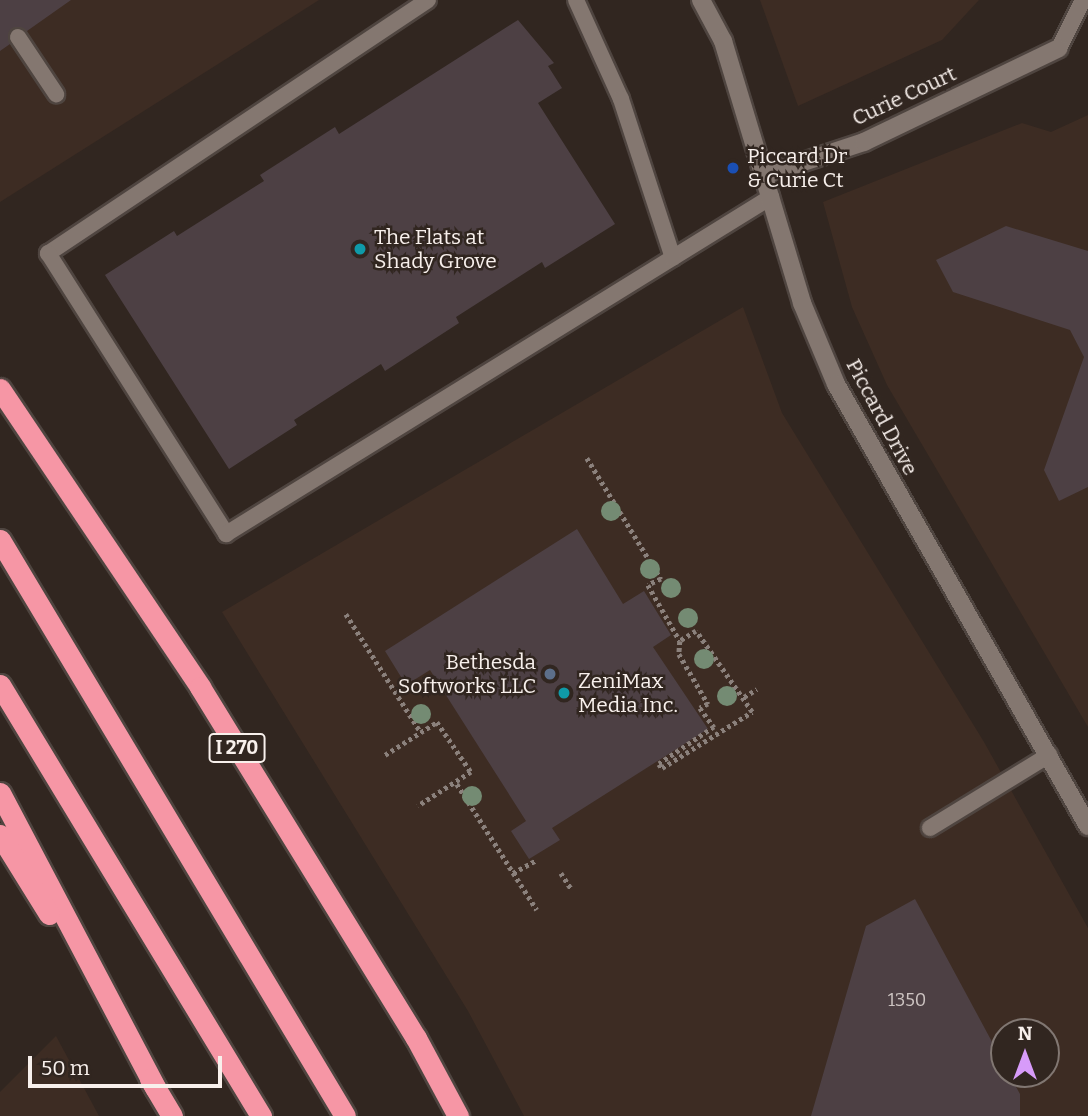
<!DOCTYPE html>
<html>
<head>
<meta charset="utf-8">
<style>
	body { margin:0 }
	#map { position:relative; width:1088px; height:1116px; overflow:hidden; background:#312620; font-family:Bitter,serif }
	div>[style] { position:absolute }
	.built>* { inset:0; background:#3d2c23 }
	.building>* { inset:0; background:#4d4044 }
	.path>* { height:4.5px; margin-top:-2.25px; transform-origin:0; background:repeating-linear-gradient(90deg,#8b817c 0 3.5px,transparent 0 7px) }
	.roads { filter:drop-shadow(2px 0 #4f4540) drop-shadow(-2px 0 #4f4540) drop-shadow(0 2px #4f4540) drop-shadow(0 -2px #4f4540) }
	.lane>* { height:16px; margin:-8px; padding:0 8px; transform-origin:8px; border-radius:8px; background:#847770 }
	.street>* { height:18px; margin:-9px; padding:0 9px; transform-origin:9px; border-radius:9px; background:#847770 }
	.secondary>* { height:18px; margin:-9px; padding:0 9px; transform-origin:9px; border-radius:9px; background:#847770 }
	.highway>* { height:21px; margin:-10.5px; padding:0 10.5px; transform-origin:10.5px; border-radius:10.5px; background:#f696a5 }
	.trees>* { width:20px; height:20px; margin:-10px; border-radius:50%; background:#748b73 }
	.dots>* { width:19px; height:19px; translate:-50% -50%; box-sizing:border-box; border:4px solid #312620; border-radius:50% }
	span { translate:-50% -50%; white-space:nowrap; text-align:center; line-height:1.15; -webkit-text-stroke:5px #312620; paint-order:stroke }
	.number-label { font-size:18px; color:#cdc4c2 }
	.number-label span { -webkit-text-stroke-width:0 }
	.shield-label span { padding:2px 5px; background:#312620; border:2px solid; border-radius:5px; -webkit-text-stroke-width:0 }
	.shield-label { font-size:19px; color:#f8f0ec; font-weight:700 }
	.street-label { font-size:21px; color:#f8f0ec }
	.poi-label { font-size:21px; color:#f8f0ec }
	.left { translate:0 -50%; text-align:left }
	.right { translate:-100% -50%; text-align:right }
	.north { position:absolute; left:990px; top:1018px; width:70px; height:70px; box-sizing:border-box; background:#312620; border:2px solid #817772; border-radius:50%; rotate:0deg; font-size:19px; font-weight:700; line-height:28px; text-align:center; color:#f8f0ec }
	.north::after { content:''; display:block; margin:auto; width:24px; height:32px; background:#d79bf9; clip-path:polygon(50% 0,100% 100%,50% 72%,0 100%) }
	.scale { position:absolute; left:28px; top:1056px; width:194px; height:32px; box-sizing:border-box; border:4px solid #f8f0ec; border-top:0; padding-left:9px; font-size:21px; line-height:24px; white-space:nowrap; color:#f8f0ec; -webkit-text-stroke:5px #312620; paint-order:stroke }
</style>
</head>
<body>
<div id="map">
	<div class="built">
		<div style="clip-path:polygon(0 0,319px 0,0 202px)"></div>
		<div style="clip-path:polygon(760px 0,979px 0,942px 40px,798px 106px)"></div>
		<div style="clip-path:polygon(1088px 115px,1088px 727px,887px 385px,852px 307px,823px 202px,1022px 123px,1051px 132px)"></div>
		<div style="clip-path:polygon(evenodd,743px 307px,782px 413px,984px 742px,1088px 928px,1088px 1116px,524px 1116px,468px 1011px,222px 612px,743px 307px,1004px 1032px,1046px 1032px,1046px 1074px,1004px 1074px,1004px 1032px)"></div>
		<div style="clip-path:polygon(56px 1036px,99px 1116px,0 1116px,0 1092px)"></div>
	</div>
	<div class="building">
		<div style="clip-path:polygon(0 0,71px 0,27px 31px,12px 29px,10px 44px,0 51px)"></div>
		<div style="clip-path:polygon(518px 20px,554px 63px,548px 66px,562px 88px,538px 103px,615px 224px,545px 268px,542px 262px,456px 317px,459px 323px,385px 371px,381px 364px,294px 420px,297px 425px,229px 469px,105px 275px,174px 231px,177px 236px,264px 181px,260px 175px,335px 127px,339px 134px)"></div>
		<div style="clip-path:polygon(1006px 226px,1088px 251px,1088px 487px,1059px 501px,1044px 470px,1084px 357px,1070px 330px,953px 292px,936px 260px)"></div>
		<div style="clip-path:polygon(577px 529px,623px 604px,644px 591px,671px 635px,653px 647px,708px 729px,552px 828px,560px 840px,529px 859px,511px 831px,526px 821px,430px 670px,406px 685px,385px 651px)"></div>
		<div style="clip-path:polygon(915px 899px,1004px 1064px,1004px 1074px,1009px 1074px,1020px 1094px,1020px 1116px,811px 1116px,866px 926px)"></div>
	</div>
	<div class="path">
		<div style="left:587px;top:458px;width:142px;rotate:58.6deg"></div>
		<div style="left:661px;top:579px;width:14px;rotate:155deg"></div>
		<div style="left:648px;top:585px;width:64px;rotate:60.3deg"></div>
		<div style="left:680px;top:641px;width:13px;rotate:94deg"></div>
		<div style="left:679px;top:654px;width:58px;rotate:59.9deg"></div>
		<div style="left:708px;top:704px;width:9px;rotate:153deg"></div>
		<div style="left:700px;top:708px;width:24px;rotate:54deg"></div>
		<div style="left:714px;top:727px;width:66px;rotate:146.1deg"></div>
		<div style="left:659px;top:764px;width:5px;rotate:53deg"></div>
		<div style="left:662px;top:768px;width:106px;rotate:-31.9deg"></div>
		<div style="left:752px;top:712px;width:98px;rotate:-124.7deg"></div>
		<div style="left:696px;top:631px;width:19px;rotate:148deg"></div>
		<div style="left:346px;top:614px;width:138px;rotate:57.7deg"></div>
		<div style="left:744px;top:697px;width:15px;rotate:-32deg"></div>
		<div style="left:385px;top:755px;width:62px;rotate:-32.4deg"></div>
		<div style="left:437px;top:722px;width:60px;rotate:55.8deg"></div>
		<div style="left:471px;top:772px;width:63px;rotate:147.3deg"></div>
		<div style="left:457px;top:784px;width:149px;rotate:57.6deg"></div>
		<div style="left:513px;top:873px;width:25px;rotate:-29deg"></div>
		<div style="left:561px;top:873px;width:20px;rotate:57deg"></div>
	</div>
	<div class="roads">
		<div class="lane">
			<div style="left:428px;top:0;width:457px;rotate:146.3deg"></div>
			<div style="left:48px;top:253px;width:333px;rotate:57.6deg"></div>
			<div style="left:226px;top:534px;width:641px;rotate:-31.73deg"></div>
			<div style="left:576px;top:0;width:109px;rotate:65.6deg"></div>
			<div style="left:621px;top:99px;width:167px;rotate:71.9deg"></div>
			<div style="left:18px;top:37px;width:69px;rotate:56.3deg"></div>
			<div style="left:1059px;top:48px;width:54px;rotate:-63.4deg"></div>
			<div style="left:930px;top:828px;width:140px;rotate:-31.5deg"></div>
		</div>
		<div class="street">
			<div style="left:764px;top:175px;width:105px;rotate:-18.3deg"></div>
			<div style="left:864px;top:142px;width:216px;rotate:-25.7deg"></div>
		</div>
		<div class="secondary">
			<div style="left:701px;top:0;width:47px;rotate:61.8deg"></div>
			<div style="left:723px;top:41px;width:274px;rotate:73.2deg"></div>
			<div style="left:802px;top:303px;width:88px;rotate:67.2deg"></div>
			<div style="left:836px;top:384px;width:509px;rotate:60.31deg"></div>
		</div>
		<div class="highway">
			<div style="left:0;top:389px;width:359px;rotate:56.1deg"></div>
			<div style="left:200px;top:687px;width:412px;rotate:58.4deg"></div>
			<div style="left:416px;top:1038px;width:89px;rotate:61.7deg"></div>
			<div style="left:0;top:540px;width:671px;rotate:59.08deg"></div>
			<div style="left:0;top:685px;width:504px;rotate:58.8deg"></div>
			<div style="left:0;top:793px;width:335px;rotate:62.2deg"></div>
			<div style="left:0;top:835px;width:93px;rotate:58.2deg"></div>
			<div style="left:150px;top:1079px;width:43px;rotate:59.3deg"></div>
		</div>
	</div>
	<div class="trees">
		<div style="left:611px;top:511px"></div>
		<div style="left:650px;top:569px"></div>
		<div style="left:671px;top:588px"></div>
		<div style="left:688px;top:618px"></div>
		<div style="left:704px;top:659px"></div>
		<div style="left:727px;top:696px"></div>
		<div style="left:421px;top:714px"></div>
		<div style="left:472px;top:796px"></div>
	</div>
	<div class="dots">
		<div style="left:733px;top:168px;background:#1a4fb4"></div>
		<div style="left:360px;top:249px;background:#0f9aa8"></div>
		<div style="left:550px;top:674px;background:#5c6f8a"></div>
		<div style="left:564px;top:693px;background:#0f9aa8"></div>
	</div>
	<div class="number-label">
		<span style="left:907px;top:1000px">1350</span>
	</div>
	<div class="shield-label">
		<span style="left:237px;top:748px">I 270</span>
	</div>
	<div class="street-label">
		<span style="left:904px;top:96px;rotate:-25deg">Curie Court</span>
		<span style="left:882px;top:417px;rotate:62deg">Piccard Drive</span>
	</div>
	<div class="poi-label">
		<span class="left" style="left:747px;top:168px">Piccard Dr<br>&amp; Curie Ct</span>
		<span class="left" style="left:374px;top:249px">The Flats at<br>Shady Grove</span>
		<span class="right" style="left:536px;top:674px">Bethesda<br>Softworks LLC</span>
		<span class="left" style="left:578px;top:693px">ZeniMax<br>Media Inc.</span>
	</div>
	<div class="north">N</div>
	<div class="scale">50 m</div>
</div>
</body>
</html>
